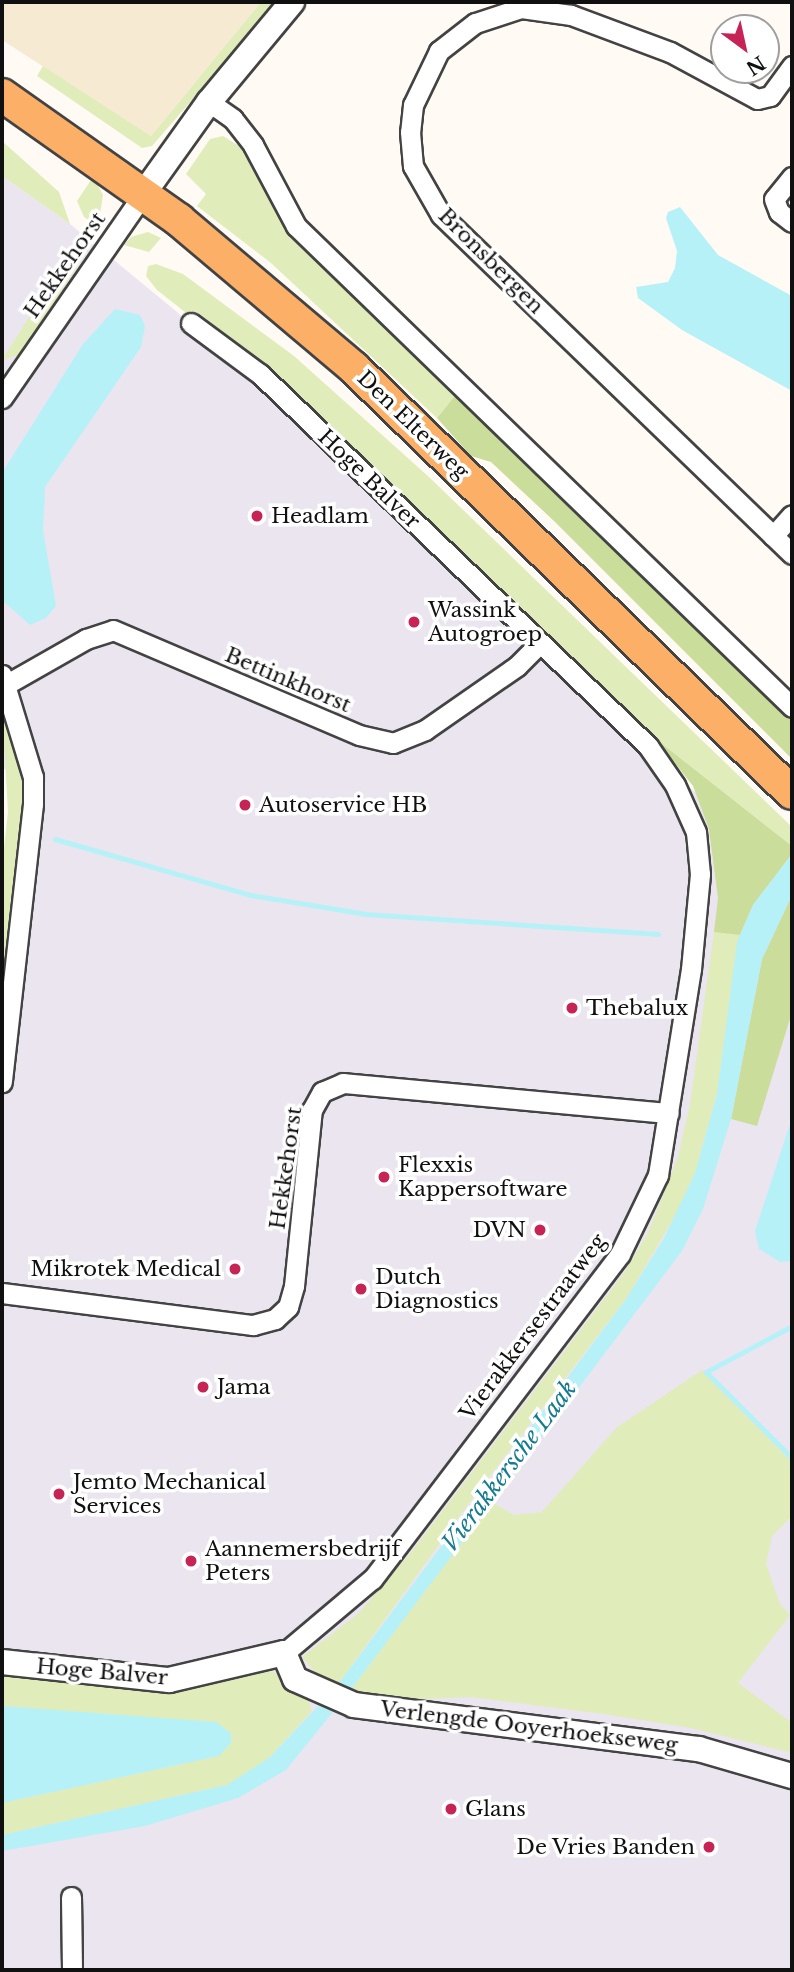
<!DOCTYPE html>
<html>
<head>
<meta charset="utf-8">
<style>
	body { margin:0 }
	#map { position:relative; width:794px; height:1972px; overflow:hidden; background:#fffaf3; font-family:"Libre Baskerville",serif }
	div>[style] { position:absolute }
	.industrial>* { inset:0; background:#ebe5ef }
	.farmland>* { inset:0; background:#f6ead2 }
	.green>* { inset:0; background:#e1ecbb }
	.forest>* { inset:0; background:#cadd9a }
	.water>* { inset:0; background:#b6f1f8 }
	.stream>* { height:5px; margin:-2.5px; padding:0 2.5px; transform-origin:2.5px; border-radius:2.5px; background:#b6f1f8 }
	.roads { filter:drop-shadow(2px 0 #434343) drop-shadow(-2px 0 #434343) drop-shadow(0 2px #434343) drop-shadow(0 -2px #434343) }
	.minor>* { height:19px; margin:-9.5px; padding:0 9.5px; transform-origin:9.5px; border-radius:9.5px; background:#fff }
	.tertiary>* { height:24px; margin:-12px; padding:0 12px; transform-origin:12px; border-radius:12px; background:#fff }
	.primary>* { height:32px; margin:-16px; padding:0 16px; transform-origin:16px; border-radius:16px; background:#fcb067 }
	.dots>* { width:19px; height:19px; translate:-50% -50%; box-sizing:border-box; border:4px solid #fff; border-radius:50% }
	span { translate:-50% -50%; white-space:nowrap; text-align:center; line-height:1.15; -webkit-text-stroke:7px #fff; paint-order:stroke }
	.street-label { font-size:21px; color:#101010 }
	.poi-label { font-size:21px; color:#101010 }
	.left { translate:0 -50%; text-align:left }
	.right { translate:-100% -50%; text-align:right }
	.water-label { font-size:23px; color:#147b90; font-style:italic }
	.frame { position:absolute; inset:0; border:4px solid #101010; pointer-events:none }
	.north { position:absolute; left:710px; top:14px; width:70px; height:70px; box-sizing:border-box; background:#fff; border:2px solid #9f9f9f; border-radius:50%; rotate:147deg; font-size:19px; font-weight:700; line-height:28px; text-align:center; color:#101010 }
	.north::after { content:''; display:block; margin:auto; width:24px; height:32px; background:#c62356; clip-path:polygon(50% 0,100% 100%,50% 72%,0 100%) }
</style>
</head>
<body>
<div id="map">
	<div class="industrial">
		<div style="clip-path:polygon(2px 176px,70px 224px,177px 312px,792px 882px,792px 1970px,2px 1970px,2px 911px,16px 773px,2px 768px)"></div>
	</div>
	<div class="farmland">
		<div style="clip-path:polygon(2px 2px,261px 2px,151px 136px,2px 40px)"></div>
	</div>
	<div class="green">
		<div style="clip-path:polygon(261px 2px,277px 2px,152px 146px,142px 148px,37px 76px,43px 66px,151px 136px)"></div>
		<div style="clip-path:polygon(223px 136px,239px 146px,458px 392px,437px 418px,271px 263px,197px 206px,206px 194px,186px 174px,210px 139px)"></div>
		<div style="clip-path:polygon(2px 141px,59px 192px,70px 224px,2px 176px)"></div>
		<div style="clip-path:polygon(93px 177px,103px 195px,98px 227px,84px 217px,77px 201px)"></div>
		<div style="clip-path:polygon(83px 232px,93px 238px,92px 244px,21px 354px,2px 360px)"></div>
		<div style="clip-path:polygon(148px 232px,161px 238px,149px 252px,124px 245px,131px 237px)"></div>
		<div style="clip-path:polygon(156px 264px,183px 274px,294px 356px,429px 477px,792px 827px,792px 846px,656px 739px,270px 369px,196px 311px,190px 316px,157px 290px,146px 276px,148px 266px)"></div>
		<div style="clip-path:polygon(2px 705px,24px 775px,25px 798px,2px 1019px,2px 866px,8px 812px)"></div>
		<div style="clip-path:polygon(720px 931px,740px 935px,717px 1094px,695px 1173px,678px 1211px,626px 1299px,472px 1499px,336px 1687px,322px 1680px,302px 1657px,359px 1613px,412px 1551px,624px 1273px,648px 1233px,678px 1157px,690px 1104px,714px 932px)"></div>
		<div style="clip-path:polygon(702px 1370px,792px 1462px,792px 1516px,772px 1536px,766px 1564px,780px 1604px,790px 1615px,738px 1683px,792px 1723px,792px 1753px,691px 1728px,604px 1714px,470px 1697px,403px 1700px,349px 1692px,492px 1502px,514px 1515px,542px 1512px,616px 1428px)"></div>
		<div style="clip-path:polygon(2px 1668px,261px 1670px,277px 1673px,307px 1697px,312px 1711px,269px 1758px,227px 1785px,2px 1835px,2px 1803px,219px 1756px,126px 1718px,2px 1706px)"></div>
	</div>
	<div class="forest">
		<div style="clip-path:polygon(458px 392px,792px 719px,792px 759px,554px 521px,491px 462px,471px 456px,437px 418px)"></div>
		<div style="clip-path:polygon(656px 739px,792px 846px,792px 854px,753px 905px,740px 935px,714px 932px,718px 898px,709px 829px,693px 786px)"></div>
		<div style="clip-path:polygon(792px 895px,792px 1012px,757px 1126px,731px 1119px,762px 959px)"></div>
	</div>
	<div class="water">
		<div style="clip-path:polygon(680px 207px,718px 255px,792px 296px,792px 391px,682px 330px,638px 298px,636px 287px,668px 282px,675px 268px,677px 251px,666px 218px,668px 212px)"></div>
		<div style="clip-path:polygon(115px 309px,140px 315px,145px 326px,141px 347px,45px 487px,43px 530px,56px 606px,46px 618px,30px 625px,2px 600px,2px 473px,83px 344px)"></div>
		<div style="clip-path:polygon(792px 854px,792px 895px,762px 959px,731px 1119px,703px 1209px,682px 1251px,349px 1692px,286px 1770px,238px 1798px,145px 1826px,2px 1851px,2px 1835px,227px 1785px,269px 1758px,336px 1687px,626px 1299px,664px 1238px,695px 1173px,717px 1094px,737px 942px,753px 905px)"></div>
		<div style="clip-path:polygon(792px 1118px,792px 1261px,780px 1262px,759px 1249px,755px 1231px)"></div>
		<div style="clip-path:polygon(2px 1706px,216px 1722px,231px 1733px,231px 1743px,219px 1756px,2px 1803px)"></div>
	</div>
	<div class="stream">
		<div style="left:55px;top:839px;width:203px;rotate:16deg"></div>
		<div style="left:250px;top:895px;width:118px;rotate:9.3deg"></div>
		<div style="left:366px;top:914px;width:293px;rotate:3.9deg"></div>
		<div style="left:792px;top:1326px;width:98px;rotate:151.9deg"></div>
		<div style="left:706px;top:1372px;width:122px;rotate:45deg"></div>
	</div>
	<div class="roads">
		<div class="minor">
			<div style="left:792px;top:66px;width:37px;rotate:126deg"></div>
			<div style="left:770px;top:96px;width:13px;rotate:167deg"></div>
			<div style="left:757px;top:99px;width:99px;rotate:-151.6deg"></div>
			<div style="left:670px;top:52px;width:106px;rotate:-159.5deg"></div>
			<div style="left:571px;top:15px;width:50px;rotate:-172deg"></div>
			<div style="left:521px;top:8px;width:48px;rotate:161.9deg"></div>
			<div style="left:475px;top:23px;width:46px;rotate:142.1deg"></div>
			<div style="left:439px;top:51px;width:60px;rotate:115.7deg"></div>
			<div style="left:413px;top:105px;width:27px;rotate:96deg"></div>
			<div style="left:410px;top:132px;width:34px;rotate:85deg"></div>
			<div style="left:413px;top:166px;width:56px;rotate:60.3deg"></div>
			<div style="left:441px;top:215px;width:488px;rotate:44deg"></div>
			<div style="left:209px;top:102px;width:29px;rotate:35deg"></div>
			<div style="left:233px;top:119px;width:33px;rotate:52deg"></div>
			<div style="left:253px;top:145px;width:92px;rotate:62deg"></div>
			<div style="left:296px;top:226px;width:691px;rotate:44.12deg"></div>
			<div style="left:792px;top:177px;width:28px;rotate:129deg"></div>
			<div style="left:774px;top:199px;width:14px;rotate:69deg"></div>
			<div style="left:779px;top:212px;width:16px;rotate:38deg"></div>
			<div style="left:191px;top:323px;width:86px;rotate:36.5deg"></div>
			<div style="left:260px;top:374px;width:538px;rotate:43.79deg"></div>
			<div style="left:648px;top:746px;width:47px;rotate:55.3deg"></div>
			<div style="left:675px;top:785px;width:51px;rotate:65.9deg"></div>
			<div style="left:696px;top:832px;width:42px;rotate:84.6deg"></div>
			<div style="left:700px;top:874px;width:95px;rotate:95.4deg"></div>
			<div style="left:691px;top:969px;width:209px;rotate:99.1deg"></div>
			<div style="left:658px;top:1175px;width:88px;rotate:115.7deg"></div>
			<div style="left:620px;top:1254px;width:409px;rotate:127.3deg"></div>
			<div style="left:372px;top:1579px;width:115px;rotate:139.9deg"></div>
			<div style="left:2px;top:398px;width:249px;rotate:-55.3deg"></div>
			<div style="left:773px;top:536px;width:28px;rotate:-48deg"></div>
			<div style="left:2px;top:675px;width:107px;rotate:73.1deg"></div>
			<div style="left:33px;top:777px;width:27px;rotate:90deg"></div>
			<div style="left:33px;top:804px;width:280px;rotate:96.4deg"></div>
			<div style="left:7px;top:684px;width:91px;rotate:-29.7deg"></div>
			<div style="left:86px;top:639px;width:28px;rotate:-18deg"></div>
			<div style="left:113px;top:630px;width:267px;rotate:23.1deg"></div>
			<div style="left:359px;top:735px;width:35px;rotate:13deg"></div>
			<div style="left:393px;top:743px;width:35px;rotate:-22deg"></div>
			<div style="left:425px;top:730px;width:112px;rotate:-34.8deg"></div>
			<div style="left:517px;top:666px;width:31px;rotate:-45deg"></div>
			<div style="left:2px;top:1293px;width:253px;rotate:7.3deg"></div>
			<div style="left:253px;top:1325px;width:23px;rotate:-15deg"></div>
			<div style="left:275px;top:1319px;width:18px;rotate:-43deg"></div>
			<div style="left:288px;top:1307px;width:22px;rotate:-74deg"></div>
			<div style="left:294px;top:1286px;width:177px;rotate:-84.2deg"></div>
			<div style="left:312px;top:1110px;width:21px;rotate:-61deg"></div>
			<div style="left:322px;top:1092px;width:23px;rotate:-23deg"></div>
			<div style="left:343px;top:1083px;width:327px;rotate:5.3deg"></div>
			<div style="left:71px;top:1897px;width:73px;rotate:89.2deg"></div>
		</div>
		<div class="tertiary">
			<div style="left:144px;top:193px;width:112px;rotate:-54.5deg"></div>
			<div style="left:209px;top:102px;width:130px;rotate:-50.3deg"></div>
			<div style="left:2px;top:1662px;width:168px;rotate:6.2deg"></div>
			<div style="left:169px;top:1680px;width:118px;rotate:-13.2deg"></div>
			<div style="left:284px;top:1653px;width:28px;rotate:67deg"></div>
			<div style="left:295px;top:1679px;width:64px;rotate:23.8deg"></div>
			<div style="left:354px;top:1705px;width:348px;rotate:7.3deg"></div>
			<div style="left:699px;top:1749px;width:97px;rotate:16.2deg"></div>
		</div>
		<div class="primary">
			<div style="left:2px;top:95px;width:217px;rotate:35.2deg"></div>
			<div style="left:179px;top:220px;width:229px;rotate:40.2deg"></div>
			<div style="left:354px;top:368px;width:610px;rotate:44.14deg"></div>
		</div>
	</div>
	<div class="dots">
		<div style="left:257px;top:516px;background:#c62356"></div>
		<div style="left:414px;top:622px;background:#c62356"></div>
		<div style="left:245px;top:805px;background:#c62356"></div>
		<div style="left:572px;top:1008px;background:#c62356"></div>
		<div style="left:384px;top:1177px;background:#c62356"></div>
		<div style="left:540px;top:1230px;background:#c62356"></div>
		<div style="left:235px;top:1269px;background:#c62356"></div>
		<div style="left:361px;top:1289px;background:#c62356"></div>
		<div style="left:203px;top:1387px;background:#c62356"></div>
		<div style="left:59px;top:1494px;background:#c62356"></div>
		<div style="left:191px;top:1561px;background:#c62356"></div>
		<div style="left:451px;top:1809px;background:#c62356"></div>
		<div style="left:709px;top:1847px;background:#c62356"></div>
	</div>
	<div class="street-label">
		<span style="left:491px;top:261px;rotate:45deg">Bronsbergen</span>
		<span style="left:65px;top:265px;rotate:-55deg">Hekkehorst</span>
		<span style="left:413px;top:425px;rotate:44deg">Den Elterweg</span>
		<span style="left:369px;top:479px;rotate:44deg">Hoge Balver</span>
		<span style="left:288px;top:680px;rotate:23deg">Bettinkhorst</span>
		<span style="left:286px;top:1168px;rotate:-82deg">Hekkehorst</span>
		<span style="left:533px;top:1327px;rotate:-53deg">Vierakkersestraatweg</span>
		<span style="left:102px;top:1672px;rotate:5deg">Hoge Balver</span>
		<span style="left:529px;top:1727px;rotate:7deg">Verlengde Ooyerhoekseweg</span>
	</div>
	<div class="poi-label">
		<span class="left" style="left:271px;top:516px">Headlam</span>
		<span class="left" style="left:428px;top:622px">Wassink<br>Autogroep</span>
		<span class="left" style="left:259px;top:805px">Autoservice HB</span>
		<span class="left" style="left:586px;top:1008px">Thebalux</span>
		<span class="left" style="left:398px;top:1177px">Flexxis<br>Kappersoftware</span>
		<span class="right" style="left:526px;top:1230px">DVN</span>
		<span class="right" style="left:221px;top:1269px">Mikrotek Medical</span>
		<span class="left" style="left:375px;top:1289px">Dutch<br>Diagnostics</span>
		<span class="left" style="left:217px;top:1387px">Jama</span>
		<span class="left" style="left:73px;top:1494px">Jemto Mechanical<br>Services</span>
		<span class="left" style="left:205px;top:1561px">Aannemersbedrijf<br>Peters</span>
		<span class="left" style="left:465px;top:1809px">Glans</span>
		<span class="right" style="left:695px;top:1847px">De Vries Banden</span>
	</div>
	<div class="water-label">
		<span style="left:509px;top:1466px;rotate:-53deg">Vierakkersche Laak</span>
	</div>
	<div class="frame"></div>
	<div class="north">N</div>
</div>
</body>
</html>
